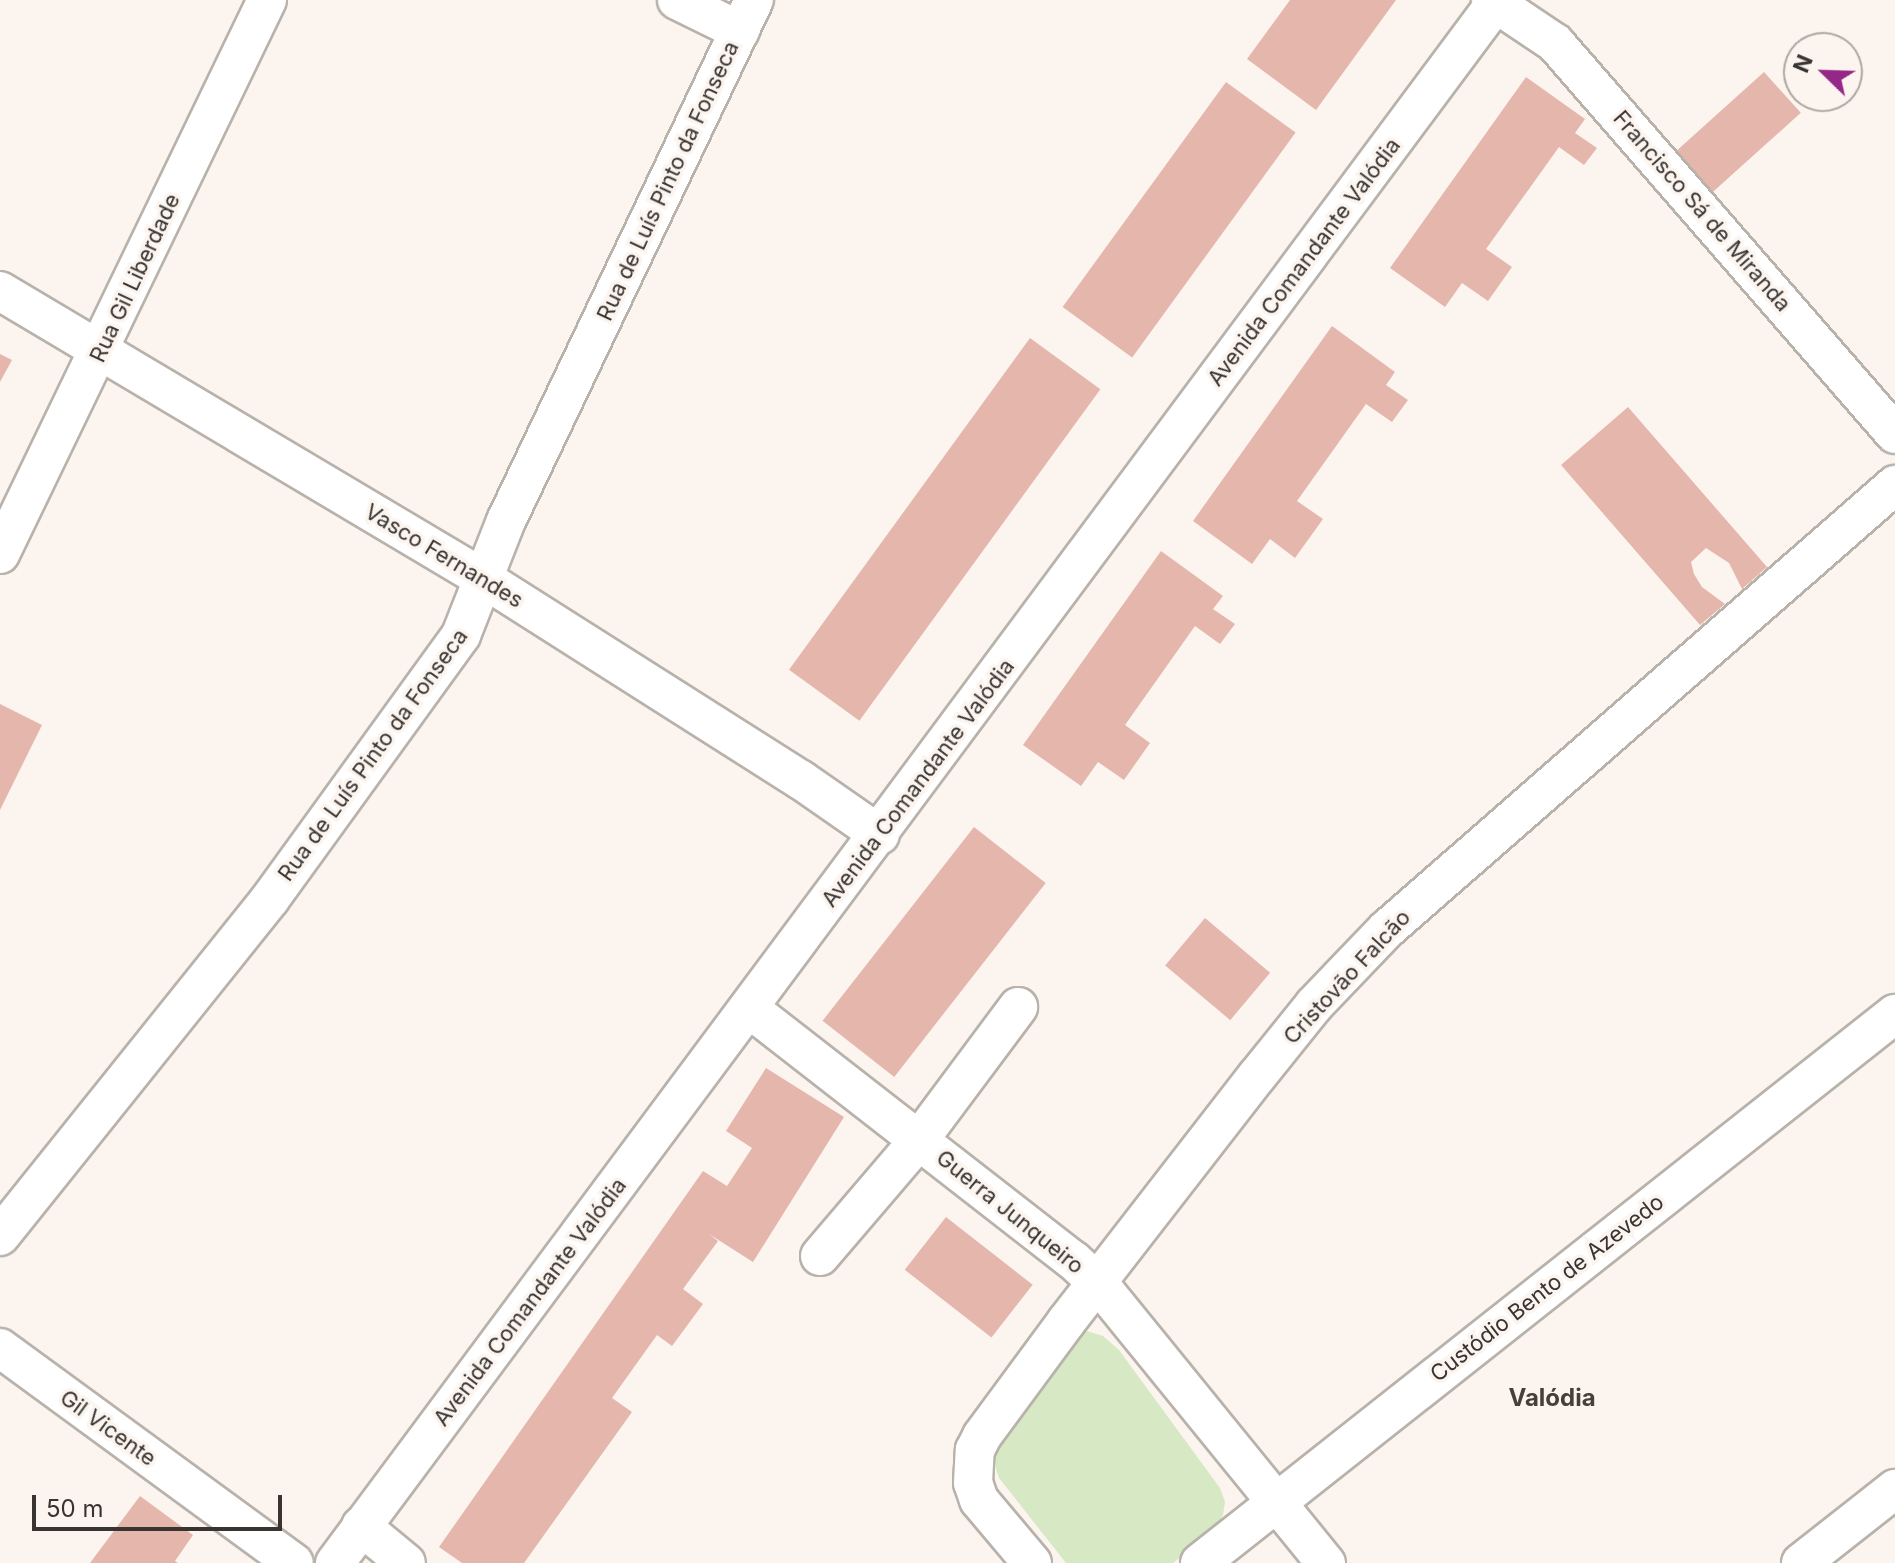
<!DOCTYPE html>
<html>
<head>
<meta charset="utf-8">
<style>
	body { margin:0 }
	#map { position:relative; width:1895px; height:1563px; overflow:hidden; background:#fcf5ef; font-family:Inter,sans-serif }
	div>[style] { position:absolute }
	.green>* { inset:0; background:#d6e8c4 }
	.building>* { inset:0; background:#e5b6ac; transform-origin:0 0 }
	.roads { filter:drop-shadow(2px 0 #b8b2ab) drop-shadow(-2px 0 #b8b2ab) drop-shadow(0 2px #b8b2ab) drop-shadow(0 -2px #b8b2ab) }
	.minor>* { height:38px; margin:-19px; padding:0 19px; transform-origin:19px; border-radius:19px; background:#fff }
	span { translate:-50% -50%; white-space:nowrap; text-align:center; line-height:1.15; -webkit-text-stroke:7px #fcf5ef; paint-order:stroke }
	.street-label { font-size:22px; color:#373432 }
	.neighbourhood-label { font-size:24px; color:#46403b; font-weight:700 }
	.north { position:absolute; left:1783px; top:32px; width:80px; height:80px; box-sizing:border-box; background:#fcf5ef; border:2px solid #ada8a3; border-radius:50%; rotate:293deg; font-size:22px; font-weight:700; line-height:32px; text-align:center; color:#373432 }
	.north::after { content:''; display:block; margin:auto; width:28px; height:36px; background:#952787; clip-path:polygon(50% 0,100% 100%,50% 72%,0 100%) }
	.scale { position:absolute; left:32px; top:1495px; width:250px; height:36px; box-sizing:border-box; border:4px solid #373432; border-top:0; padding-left:10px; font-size:24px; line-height:28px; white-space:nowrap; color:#373432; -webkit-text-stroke:6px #fcf5ef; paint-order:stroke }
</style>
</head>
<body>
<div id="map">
	<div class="green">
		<div style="clip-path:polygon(1087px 1331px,1103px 1336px,1119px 1350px,1220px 1488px,1225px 1502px,1223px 1515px,1214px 1530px,1173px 1563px,1066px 1563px,999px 1478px,993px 1460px,997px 1446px,1071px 1336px)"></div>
	</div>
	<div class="building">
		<div style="clip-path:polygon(1290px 0,1396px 0,1316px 110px,1247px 59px)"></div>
		<div style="left:1764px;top:72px;width:55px;height:121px;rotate:48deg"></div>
		<div style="clip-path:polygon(1526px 77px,1585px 119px,1575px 133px,1597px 148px,1584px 165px,1559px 147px,1486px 249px,1512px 267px,1488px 301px,1462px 283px,1445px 307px,1390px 268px)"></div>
		<div style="left:1226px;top:82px;width:86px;height:278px;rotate:36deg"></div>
		<div style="clip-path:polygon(1332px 326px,1395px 372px,1386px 385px,1408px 400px,1392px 422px,1366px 404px,1297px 501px,1323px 519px,1295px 558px,1270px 539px,1252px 564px,1193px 521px)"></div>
		<div style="left:1030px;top:338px;width:87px;height:410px;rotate:36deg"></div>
		<div style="clip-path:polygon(0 354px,12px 360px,0 382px)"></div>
		<div style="clip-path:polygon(1628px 407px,1767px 567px,1742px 589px,1729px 563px,1706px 548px,1691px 562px,1694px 574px,1702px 587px,1725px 604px,1700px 625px,1561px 465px)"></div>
		<div style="clip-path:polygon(1161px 551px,1223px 596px,1213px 609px,1235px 624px,1220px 644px,1195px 626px,1125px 725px,1150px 743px,1124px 780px,1098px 762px,1081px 786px,1023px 745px)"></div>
		<div style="clip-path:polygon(0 704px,42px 725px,0 810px)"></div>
		<div style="left:974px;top:827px;width:91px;height:246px;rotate:38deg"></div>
		<div style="left:1205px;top:918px;width:85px;height:62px;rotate:40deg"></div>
		<div style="clip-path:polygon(766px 1068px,844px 1117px,753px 1262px,709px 1234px,718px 1241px,683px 1289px,703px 1304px,672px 1346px,657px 1335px,612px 1398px,632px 1412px,524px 1563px,462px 1563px,439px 1547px,703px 1171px,727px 1186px,752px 1148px,726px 1131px)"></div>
		<div style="left:946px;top:1217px;width:110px;height:67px;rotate:38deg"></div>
		<div style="clip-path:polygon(140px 1496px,193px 1535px,175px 1561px,178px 1563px,90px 1563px)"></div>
	</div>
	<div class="roads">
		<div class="minor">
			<div style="left:677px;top:0;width:70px;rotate:26.2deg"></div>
			<div style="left:1491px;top:0;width:77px;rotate:33.9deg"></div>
			<div style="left:1555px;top:43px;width:518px;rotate:48.99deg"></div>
			<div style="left:0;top:291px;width:563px;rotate:30.75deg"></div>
			<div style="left:484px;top:579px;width:375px;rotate:32.4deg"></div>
			<div style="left:801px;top:780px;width:96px;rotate:34.8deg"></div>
			<div style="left:0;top:554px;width:615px;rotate:-64.27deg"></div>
			<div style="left:750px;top:1009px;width:409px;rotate:37.9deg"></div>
			<div style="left:1073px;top:1260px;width:35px;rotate:43deg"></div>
			<div style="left:1099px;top:1284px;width:360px;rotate:50.9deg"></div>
			<div style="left:0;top:1236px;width:432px;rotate:-51.3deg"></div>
			<div style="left:270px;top:899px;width:326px;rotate:-54.1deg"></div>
			<div style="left:461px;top:635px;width:123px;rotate:-68.5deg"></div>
			<div style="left:506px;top:521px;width:577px;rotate:-64.55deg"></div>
			<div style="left:820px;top:1256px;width:153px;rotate:-49.5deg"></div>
			<div style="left:919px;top:1140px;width:166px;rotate:-53.3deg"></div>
			<div style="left:0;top:1348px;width:364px;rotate:36.2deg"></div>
			<div style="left:361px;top:1526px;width:58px;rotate:39.4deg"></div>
			<div style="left:335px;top:1563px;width:1948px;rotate:-53.35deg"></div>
			<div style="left:1032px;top:1563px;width:82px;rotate:-130.1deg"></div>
			<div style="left:979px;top:1500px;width:18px;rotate:-109deg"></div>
			<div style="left:973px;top:1483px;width:33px;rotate:-87deg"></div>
			<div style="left:975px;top:1450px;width:16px;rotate:-63deg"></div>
			<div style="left:982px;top:1436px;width:142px;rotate:-53.6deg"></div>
			<div style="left:1066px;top:1322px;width:311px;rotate:-52.2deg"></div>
			<div style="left:1257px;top:1076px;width:91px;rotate:-51.2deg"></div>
			<div style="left:1314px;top:1005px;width:105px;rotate:-46.2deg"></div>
			<div style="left:1387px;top:929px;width:675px;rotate:-41.15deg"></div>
			<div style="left:1200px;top:1563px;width:886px;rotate:-38.31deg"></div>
			<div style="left:1801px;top:1563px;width:120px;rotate:-38.2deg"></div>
		</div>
	</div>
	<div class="street-label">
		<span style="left:668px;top:181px;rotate:-65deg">Rua de Luís Pinto da Fonseca</span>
		<span style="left:1702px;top:211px;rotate:49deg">Francisco Sá de Miranda</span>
		<span style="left:1304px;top:262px;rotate:-53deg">Avenida Comandante Valódia</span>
		<span style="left:135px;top:278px;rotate:-65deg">Rua Gil Liberdade</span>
		<span style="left:444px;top:556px;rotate:31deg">Vasco Fernandes</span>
		<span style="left:373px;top:755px;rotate:-54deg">Rua de Luís Pinto da Fonseca</span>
		<span style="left:918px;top:783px;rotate:-53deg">Avenida Comandante Valódia</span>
		<span style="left:1347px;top:977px;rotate:-47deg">Cristovão Falcão</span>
		<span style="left:1010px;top:1212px;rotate:39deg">Guerra Junqueiro</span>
		<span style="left:1547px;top:1288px;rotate:-38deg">Custódio Bento de Azevedo</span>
		<span style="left:530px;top:1302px;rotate:-53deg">Avenida Comandante Valódia</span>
		<span style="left:108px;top:1428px;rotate:36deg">Gil Vicente</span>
	</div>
	<div class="neighbourhood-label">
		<span style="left:1552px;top:1398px">Valódia</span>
	</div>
	<div class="north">N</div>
	<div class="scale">50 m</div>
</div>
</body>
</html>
